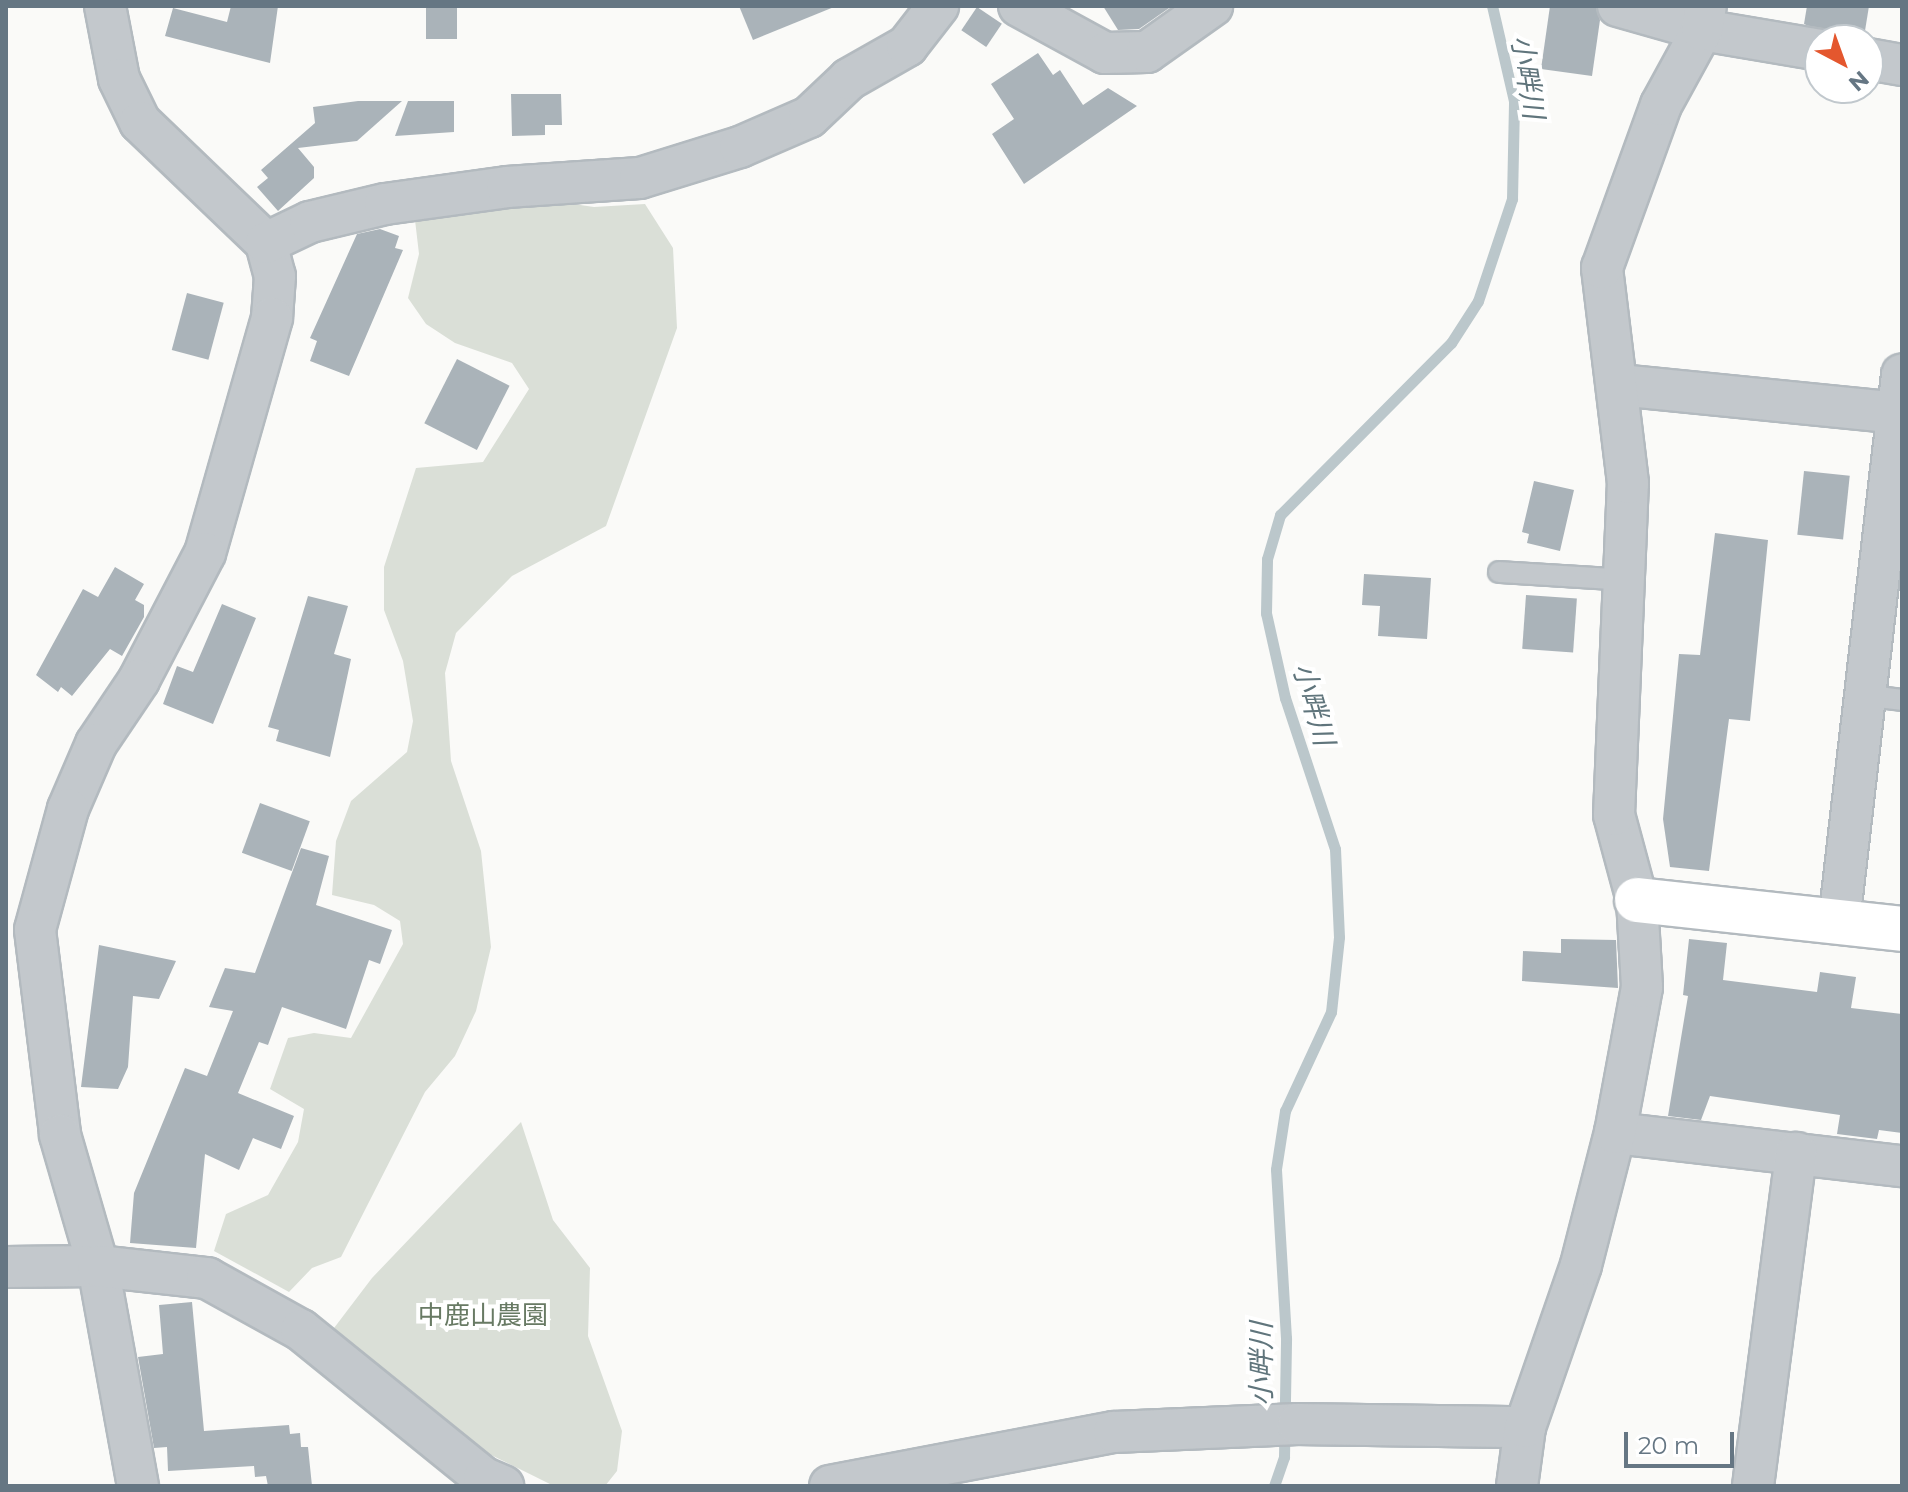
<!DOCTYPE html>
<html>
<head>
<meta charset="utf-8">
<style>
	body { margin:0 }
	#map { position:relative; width:1908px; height:1492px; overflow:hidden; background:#fafaf8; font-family:Montserrat,"Noto Sans JP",sans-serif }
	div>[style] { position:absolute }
	.green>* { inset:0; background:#dadfd7 }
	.stream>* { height:11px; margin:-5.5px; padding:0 5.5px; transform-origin:5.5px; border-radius:5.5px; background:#bbc7cb }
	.building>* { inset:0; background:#aab3b9; transform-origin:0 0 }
	.roads { filter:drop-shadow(2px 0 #b3babf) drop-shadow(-2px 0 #b3babf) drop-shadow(0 2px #b3babf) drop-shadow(0 -2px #b3babf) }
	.lane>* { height:20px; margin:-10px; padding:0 10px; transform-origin:10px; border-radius:10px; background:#c3c8cc }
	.street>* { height:40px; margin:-20px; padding:0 20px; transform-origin:20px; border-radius:20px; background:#c3c8cc }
	.secondary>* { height:44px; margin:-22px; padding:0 22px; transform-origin:22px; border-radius:22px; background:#fff }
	span { translate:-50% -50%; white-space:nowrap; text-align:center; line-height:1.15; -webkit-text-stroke:8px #fff; paint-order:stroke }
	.park-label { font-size:26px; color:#687a64 }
	.water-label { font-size:28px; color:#60757c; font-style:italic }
	.frame { position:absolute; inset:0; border:8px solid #657683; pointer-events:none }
	.north { position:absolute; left:1804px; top:24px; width:80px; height:80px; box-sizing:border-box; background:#fff; border:2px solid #c1c8cd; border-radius:50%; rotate:139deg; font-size:22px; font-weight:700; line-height:32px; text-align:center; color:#657683 }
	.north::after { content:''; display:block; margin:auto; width:28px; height:36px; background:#e4572e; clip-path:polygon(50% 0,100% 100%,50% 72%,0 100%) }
	.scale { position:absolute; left:1624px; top:1432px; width:110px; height:36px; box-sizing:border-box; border:4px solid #657683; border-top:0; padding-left:10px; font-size:24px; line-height:28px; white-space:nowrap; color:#657683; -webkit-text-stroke:6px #fff; paint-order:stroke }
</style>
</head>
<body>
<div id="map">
	<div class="green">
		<div style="clip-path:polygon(539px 199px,594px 207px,645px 204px,673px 248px,677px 328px,606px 526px,512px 576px,456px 633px,445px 673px,451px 761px,481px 851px,491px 947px,476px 1011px,455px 1056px,425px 1092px,341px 1257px,312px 1268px,289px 1292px,214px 1251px,226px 1214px,268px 1195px,298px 1142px,304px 1109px,270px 1089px,288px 1038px,314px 1033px,351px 1038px,403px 944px,400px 921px,374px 905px,332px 895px,336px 841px,351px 801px,407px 752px,413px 721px,403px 661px,384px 610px,384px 567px,416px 468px,483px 462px,529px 389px,512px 363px,455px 343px,426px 324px,408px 298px,419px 254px,415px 220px)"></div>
		<div style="clip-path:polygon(521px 1122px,553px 1220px,590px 1268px,588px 1336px,622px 1431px,617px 1471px,605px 1486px,554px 1486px,483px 1451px,331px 1332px,372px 1278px)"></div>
	</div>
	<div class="stream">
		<div style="left:1274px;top:1486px;width:31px;rotate:-71deg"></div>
		<div style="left:1284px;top:1457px;width:119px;rotate:-89deg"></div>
		<div style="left:1286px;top:1338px;width:169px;rotate:-93.4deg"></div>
		<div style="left:1276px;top:1169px;width:59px;rotate:-81.2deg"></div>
		<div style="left:1285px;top:1111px;width:109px;rotate:-65.1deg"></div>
		<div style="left:1331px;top:1012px;width:75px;rotate:-83.9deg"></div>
		<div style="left:1339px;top:937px;width:88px;rotate:-92.6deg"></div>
		<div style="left:1335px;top:849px;width:159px;rotate:-108.3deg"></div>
		<div style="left:1285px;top:698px;width:87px;rotate:-102.6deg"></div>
		<div style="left:1266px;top:613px;width:54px;rotate:-88.9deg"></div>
		<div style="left:1267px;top:559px;width:46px;rotate:-73.5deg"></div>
		<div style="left:1280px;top:515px;width:243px;rotate:-45.2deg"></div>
		<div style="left:1451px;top:343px;width:50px;rotate:-57.3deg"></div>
		<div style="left:1478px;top:301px;width:108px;rotate:-71.6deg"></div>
		<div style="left:1512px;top:199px;width:98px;rotate:-88.8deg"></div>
		<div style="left:1514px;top:101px;width:98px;rotate:-103deg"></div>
	</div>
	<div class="building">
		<div style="clip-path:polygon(231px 6px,278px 6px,270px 63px,165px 36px,173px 8px,227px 22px)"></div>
		<div style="left:426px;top:6px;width:31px;height:33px"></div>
		<div style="clip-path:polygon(739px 6px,834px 6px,834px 7px,753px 40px)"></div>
		<div style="clip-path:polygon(1103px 6px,1172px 6px,1139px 29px,1118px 30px)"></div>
		<div style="clip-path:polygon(1550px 6px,1596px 8px,1600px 20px,1592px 76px,1541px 69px)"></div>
		<div style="clip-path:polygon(1807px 6px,1869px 6px,1864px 37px,1840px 39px,1804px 24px)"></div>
		<div style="left:977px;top:7px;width:30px;height:28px;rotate:34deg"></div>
		<div style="clip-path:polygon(1038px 53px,1053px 75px,1060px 70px,1083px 105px,1108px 88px,1137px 106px,1024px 184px,992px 134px,1014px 119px,991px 84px)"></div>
		<div style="clip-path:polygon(511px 94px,561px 94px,562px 125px,545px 125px,545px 135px,512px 136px)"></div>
		<div style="clip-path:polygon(358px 101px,402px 101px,357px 141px,298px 148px,314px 167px,314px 178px,278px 211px,257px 187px,268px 178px,261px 170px,315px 123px,313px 107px)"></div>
		<div style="clip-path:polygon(408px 101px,454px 101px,454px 132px,395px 136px)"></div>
		<div style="clip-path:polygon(380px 229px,399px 236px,395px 248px,403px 250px,349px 376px,310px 361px,317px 341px,310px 338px,357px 234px)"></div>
		<div style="left:187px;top:293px;width:38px;height:59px;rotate:15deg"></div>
		<div style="left:457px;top:359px;width:59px;height:72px;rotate:27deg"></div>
		<div style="left:1804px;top:471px;width:46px;height:64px;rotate:6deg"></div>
		<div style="clip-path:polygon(1534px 481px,1574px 490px,1560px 551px,1527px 543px,1529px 534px,1522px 532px)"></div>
		<div style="clip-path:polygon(1715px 533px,1768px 540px,1750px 721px,1729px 719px,1709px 871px,1670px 867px,1663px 819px,1679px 654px,1700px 655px)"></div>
		<div style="clip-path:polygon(115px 567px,144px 584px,135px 600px,144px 605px,144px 617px,122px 656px,110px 649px,72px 696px,61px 687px,58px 692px,36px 675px,83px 589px,98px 597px)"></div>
		<div style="clip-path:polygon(1364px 574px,1431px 578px,1427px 639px,1378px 636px,1380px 606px,1362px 605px)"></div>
		<div style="left:1526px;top:595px;width:51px;height:54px;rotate:4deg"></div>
		<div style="clip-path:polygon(308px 596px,348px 606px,334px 654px,351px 659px,330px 757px,276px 741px,279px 730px,268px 727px)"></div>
		<div style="clip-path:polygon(222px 604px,256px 618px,213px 724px,163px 704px,177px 666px,193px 672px)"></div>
		<div style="left:260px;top:803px;width:53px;height:53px;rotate:20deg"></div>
		<div style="clip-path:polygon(301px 848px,329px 856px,316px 905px,392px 930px,380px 964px,369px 960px,346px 1029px,282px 1007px,268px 1045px,259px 1042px,238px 1093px,294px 1116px,281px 1149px,253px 1138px,239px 1170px,205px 1154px,196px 1248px,130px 1243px,134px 1193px,185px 1068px,207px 1076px,233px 1011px,209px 1007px,225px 968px,255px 973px)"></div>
		<div style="clip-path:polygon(1561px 939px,1616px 940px,1618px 988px,1522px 981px,1523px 951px,1561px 953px)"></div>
		<div style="clip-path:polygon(1689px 939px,1727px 943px,1723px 980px,1817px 992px,1820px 972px,1856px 977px,1851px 1008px,1902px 1014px,1902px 1133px,1879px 1130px,1877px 1139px,1837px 1134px,1840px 1115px,1710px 1096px,1701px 1120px,1668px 1116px,1688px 996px,1683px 995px)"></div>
		<div style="clip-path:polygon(99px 945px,176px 961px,159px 999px,133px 996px,128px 1067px,118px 1089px,81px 1087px)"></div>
		<div style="clip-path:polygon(192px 1302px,204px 1431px,289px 1425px,290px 1434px,300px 1433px,301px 1447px,308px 1447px,312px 1486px,268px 1486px,266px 1476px,255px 1477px,254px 1466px,168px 1471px,167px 1447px,154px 1448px,138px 1357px,163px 1354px,159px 1305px)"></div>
	</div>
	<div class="roads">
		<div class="lane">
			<div style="left:1499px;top:572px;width:127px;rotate:3.6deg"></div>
			<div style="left:1862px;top:695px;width:40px;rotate:7.1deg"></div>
		</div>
		<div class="street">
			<div style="left:105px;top:6px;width:74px;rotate:79.1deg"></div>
			<div style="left:119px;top:79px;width:48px;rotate:64deg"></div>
			<div style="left:140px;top:122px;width:175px;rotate:43.8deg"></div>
			<div style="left:266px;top:243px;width:34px;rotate:75deg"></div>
			<div style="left:275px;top:276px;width:42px;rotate:94.1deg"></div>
			<div style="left:272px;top:318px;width:244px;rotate:105.9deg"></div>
			<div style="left:205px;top:553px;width:143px;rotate:117.5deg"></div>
			<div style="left:139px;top:680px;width:77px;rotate:123.9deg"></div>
			<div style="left:96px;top:744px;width:71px;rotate:113.3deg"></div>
			<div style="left:68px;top:809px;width:125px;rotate:105.3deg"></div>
			<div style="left:35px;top:930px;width:207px;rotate:83deg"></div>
			<div style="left:60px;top:1135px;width:136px;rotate:73.8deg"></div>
			<div style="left:98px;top:1266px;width:224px;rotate:79.7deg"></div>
			<div style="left:1019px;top:6px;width:98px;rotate:28.7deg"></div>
			<div style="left:1105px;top:53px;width:42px;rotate:-1.4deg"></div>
			<div style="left:1147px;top:52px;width:80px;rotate:-35.3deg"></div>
			<div style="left:1618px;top:6px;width:87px;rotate:15.9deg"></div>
			<div style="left:1702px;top:30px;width:120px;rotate:9.6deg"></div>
			<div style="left:1868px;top:59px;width:35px;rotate:10deg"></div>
			<div style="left:266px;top:243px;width:49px;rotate:-25.5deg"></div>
			<div style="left:310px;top:222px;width:77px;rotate:-13.5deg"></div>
			<div style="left:385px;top:204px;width:123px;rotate:-7.9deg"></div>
			<div style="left:507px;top:187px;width:133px;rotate:-3.9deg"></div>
			<div style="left:640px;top:178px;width:105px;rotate:-17.2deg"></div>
			<div style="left:740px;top:147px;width:75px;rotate:-23.5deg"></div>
			<div style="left:809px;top:117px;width:55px;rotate:-43.5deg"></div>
			<div style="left:849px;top:79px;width:67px;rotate:-29.6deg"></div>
			<div style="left:907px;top:46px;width:51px;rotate:-52.2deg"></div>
			<div style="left:1619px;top:385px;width:284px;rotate:5.7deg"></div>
			<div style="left:1839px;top:922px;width:551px;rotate:-83.43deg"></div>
			<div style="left:1615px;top:1133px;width:289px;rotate:6.6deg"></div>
			<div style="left:6px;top:1267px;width:92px;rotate:-0.6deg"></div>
			<div style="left:98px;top:1266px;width:110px;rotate:6.3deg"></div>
			<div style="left:207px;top:1278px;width:107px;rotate:29deg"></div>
			<div style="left:301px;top:1330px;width:235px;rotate:39deg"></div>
			<div style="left:484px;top:1478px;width:21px;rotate:23deg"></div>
			<div style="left:830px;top:1486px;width:289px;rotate:-10.8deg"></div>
			<div style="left:1114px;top:1432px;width:184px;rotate:-2.5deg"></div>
			<div style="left:1298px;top:1424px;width:227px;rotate:0.8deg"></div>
			<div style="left:1517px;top:1486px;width:60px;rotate:-82.3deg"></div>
			<div style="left:1525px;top:1427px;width:171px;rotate:-70.9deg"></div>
			<div style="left:1581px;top:1265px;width:136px;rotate:-75.6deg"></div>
			<div style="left:1615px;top:1133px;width:148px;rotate:-79.5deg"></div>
			<div style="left:1642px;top:987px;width:87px;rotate:-93.3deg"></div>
			<div style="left:1637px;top:900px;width:88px;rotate:-105.1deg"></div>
			<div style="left:1614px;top:815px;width:332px;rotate:-87.6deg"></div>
			<div style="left:1628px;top:483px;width:217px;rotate:-96.9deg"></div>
			<div style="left:1602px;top:268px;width:173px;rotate:-70.1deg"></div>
			<div style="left:1661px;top:105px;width:85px;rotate:-61.3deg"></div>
			<div style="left:1702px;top:30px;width:24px;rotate:-81deg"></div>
			<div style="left:1753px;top:1486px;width:336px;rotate:-82.6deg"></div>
		</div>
		<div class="secondary">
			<div style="left:1637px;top:900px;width:267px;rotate:6.2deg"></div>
		</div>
	</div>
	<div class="park-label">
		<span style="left:483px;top:1316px">中鹿山農園</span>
	</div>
	<div class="water-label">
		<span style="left:1528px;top:77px;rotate:81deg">小畔川</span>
		<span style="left:1314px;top:704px;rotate:74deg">小畔川</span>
		<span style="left:1261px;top:1364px;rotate:-90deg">小畔川</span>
	</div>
	<div class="frame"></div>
	<div class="north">N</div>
	<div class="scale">20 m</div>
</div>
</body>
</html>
